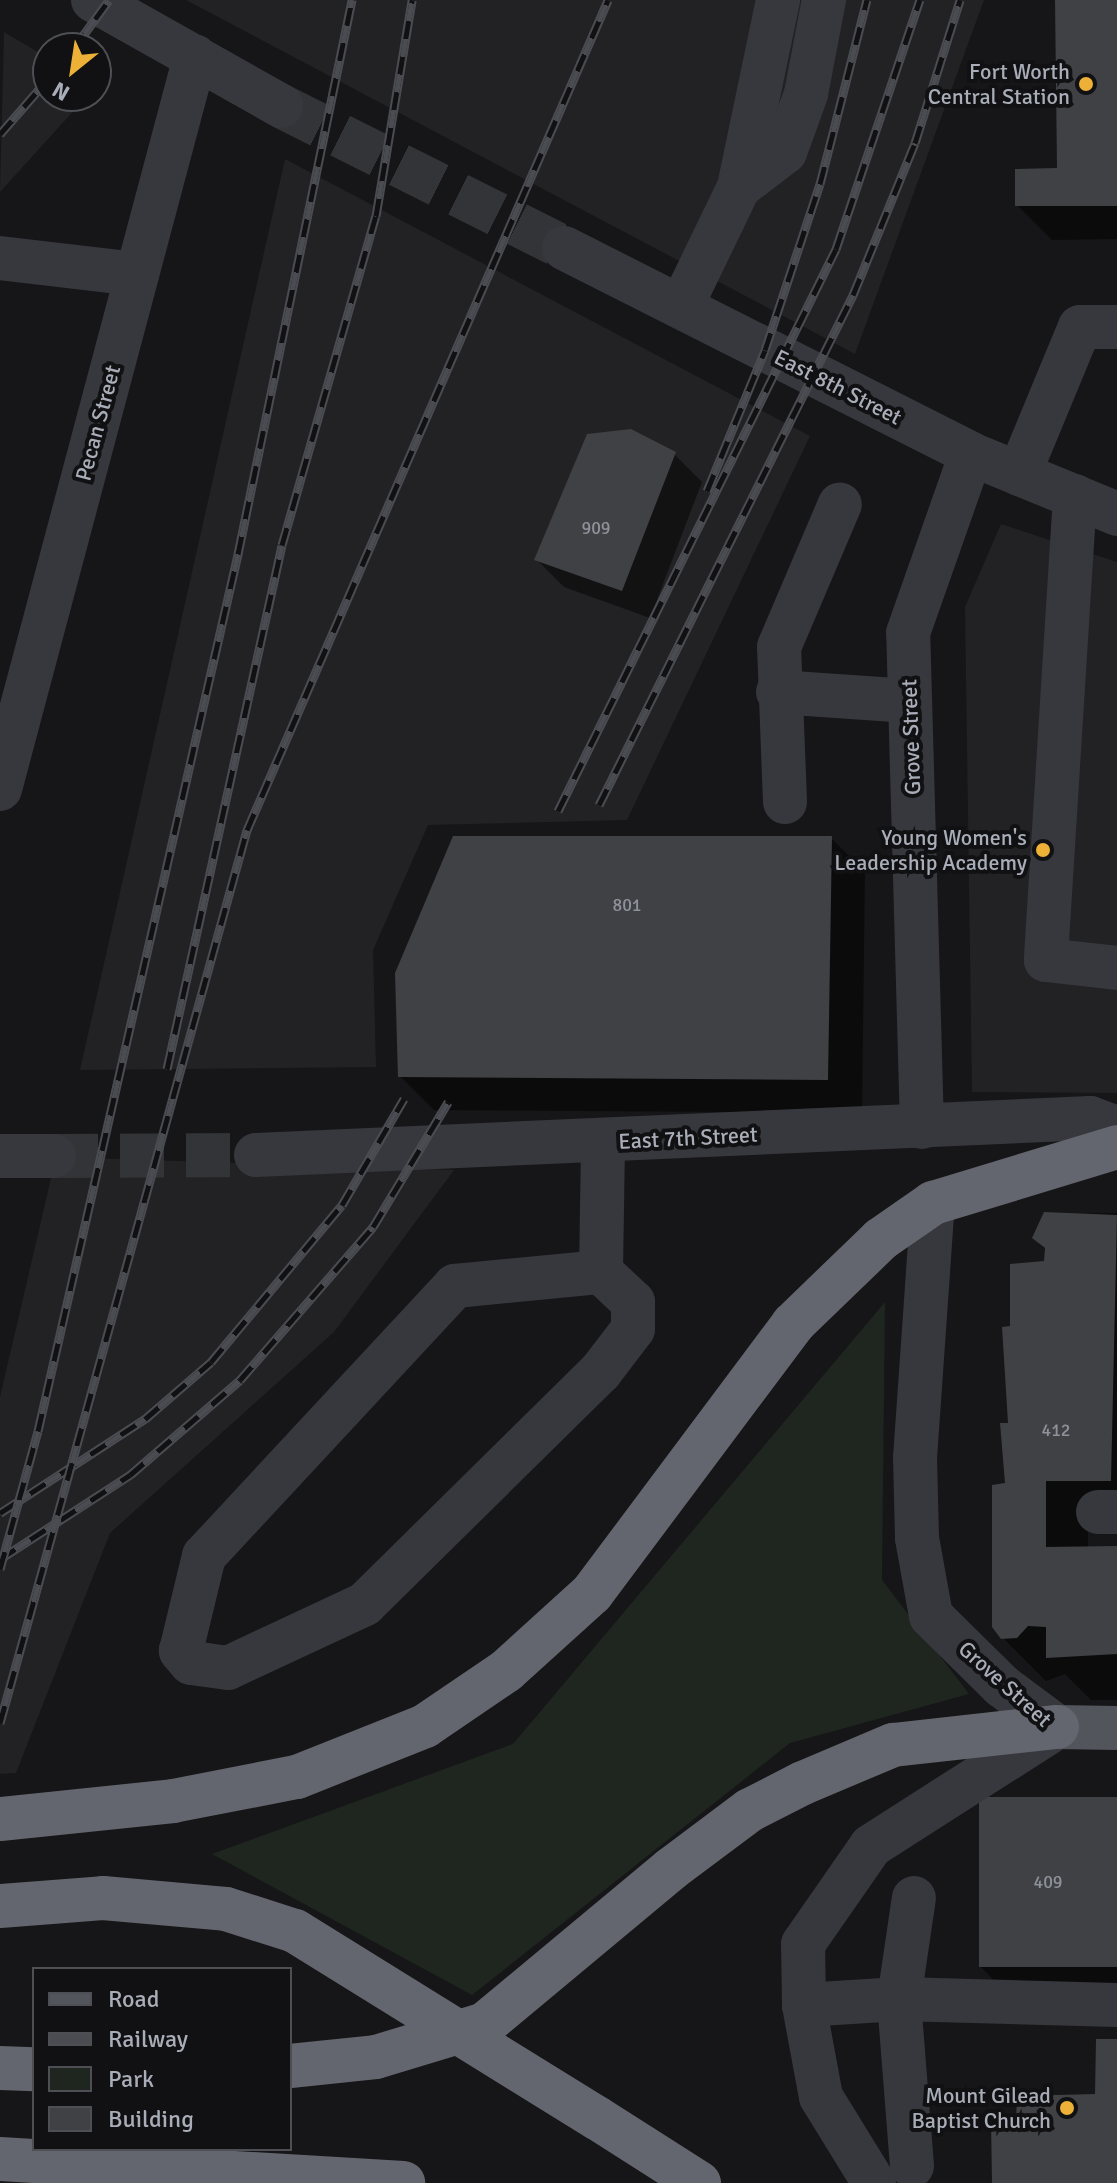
<!DOCTYPE html>
<html>
<head>
<meta charset="utf-8">
<style>
	body { margin:0 }
	#map { position:relative; width:1117px; height:2183px; overflow:hidden; background:#161618; font-family:Signika,sans-serif }
	div>[style] { position:absolute }
	.built>* { inset:0; background:#222225 }
	.green>* { inset:0; background:#1e261f }
	.shadow>* { inset:0; background:#0007 }
	.building>* { inset:0; background:#404145; transform-origin:0 0 }
	.minor-tunnel>* { height:44px; margin-top:-22px; transform-origin:0; background:repeating-linear-gradient(90deg,#333438 0 44px,transparent 0 66px) }
	.minor>* { height:44px; margin:-22px; padding:0 22px; transform-origin:22px; border-radius:22px; background:#37383d }
	.major>* { height:44px; margin:-22px; padding:0 22px; transform-origin:22px; border-radius:22px; background:#53555c }
	.highway>* { height:44px; margin:-22px; padding:0 22px; transform-origin:22px; border-radius:22px; background:#63666e }
	.rail>* { height:9px; margin-top:-4.5px; transform-origin:0; background:repeating-linear-gradient(90deg,#111113 0 18px,#4a4c52 0 36px); box-sizing:border-box; border-block:2px solid #4a4c52 }
	.highway-bridge>* { height:44px; margin:-22px; padding:0 22px; transform-origin:22px; border-radius:22px; background:#63666e }
	.dots>* { width:22px; height:22px; translate:-50% -50%; box-sizing:border-box; border:4px solid #111113; border-radius:50% }
	span { translate:-50% -50%; white-space:nowrap; text-align:center; line-height:1.15; -webkit-text-stroke:8px #111113; paint-order:stroke }
	.number-label { font-size:18px; color:#8e929b }
	.number-label span { -webkit-text-stroke-width:0 }
	.poi-label { font-size:22px; color:#a8adb8 }
	.right { translate:-100% -50%; text-align:right }
	.street-label { font-size:22px; color:#a8adb8 }
	.legend { position:absolute; left:32px; top:1967px; width:260px; height:184px; box-sizing:border-box; background:#111113; border:2px solid #4d4f55; margin:0; padding:10px 14px; list-style:none; font-size:24px; color:#a8adb8 }
	.legend li { display:flex; align-items:center; gap:16px; height:40px }
	.legend b { width:40px; border:2px solid #4d4f55 }
	.north { position:absolute; left:32px; top:32px; width:80px; height:80px; box-sizing:border-box; background:#111113; border:2px solid #4d4f55; border-radius:50%; rotate:210deg; font-size:22px; font-weight:700; line-height:32px; text-align:center; color:#a8adb8 }
	.north::after { content:''; display:block; margin:auto; width:28px; height:36px; background:#edb138; clip-path:polygon(50% 0,100% 100%,50% 72%,0 100%) }
</style>
</head>
<body>
<div id="map">
	<div class="built">
		<div style="clip-path:polygon(186px 0,984px 0,855px 354px)"></div>
		<div style="clip-path:polygon(4px 32px,48px 58px,48px 96px,87px 96px,0 192px)"></div>
		<div style="clip-path:polygon(285px 159px,810px 436px,627px 820px,428px 825px,373px 950px,376px 1067px,80px 1070px)"></div>
		<div style="clip-path:polygon(1001px 524px,1117px 562px,1117px 1093px,972px 1092px,965px 607px)"></div>
		<div style="clip-path:polygon(56px 1157px,454px 1170px,334px 1332px,110px 1533px,16px 1773px,0 1774px,0 1397px)"></div>
	</div>
	<div class="green">
		<div style="clip-path:polygon(885px 1302px,882px 1580px,969px 1694px,790px 1743px,472px 1995px,212px 1854px,513px 1744px)"></div>
	</div>
	<div class="shadow">
		<div style="clip-path:polygon(1057px 0,1117px 0,1117px 239px,1052px 240px,1017px 205px,1059px 170px)"></div>
		<div style="clip-path:polygon(674px 454px,702px 482px,650px 618px,564px 587px,536px 559px)"></div>
		<div style="clip-path:polygon(831px 838px,865px 872px,862px 1113px,434px 1110px,400px 1076px)"></div>
		<div style="clip-path:polygon(1117px 1213px,1117px 1523px,1088px 1523px,1088px 1548px,1117px 1548px,1117px 1700px,1091px 1700px,1065px 1674px,1046px 1681px,1003px 1638px,1012px 1328px,1045px 1263px,1046px 1250px,1034px 1238px,1045px 1214px)"></div>
		<div style="clip-path:polygon(1117px 1800px,1117px 1995px,1007px 1994px,980px 1966px)"></div>
	</div>
	<div class="building">
		<div style="clip-path:polygon(1055px 0,1117px 0,1117px 206px,1015px 206px,1015px 169px,1057px 168px)"></div>
		<div style="clip-path:polygon(631px 429px,676px 452px,622px 591px,534px 560px,587px 434px)"></div>
		<div style="clip-path:polygon(453px 836px,832px 836px,828px 1080px,398px 1077px,395px 973px)"></div>
		<div style="clip-path:polygon(1044px 1212px,1117px 1215px,1111px 1481px,1046px 1481px,1046px 1547px,1117px 1546px,1117px 1654px,1046px 1658px,1046px 1627px,1028px 1626px,1017px 1638px,1001px 1639px,992px 1627px,992px 1485px,1005px 1483px,1000px 1423px,1008px 1423px,1002px 1327px,1010px 1326px,1010px 1264px,1044px 1261px,1045px 1248px,1032px 1238px)"></div>
		<div style="left:979px;top:1797px;width:138px;height:170px"></div>
		<div style="clip-path:polygon(1096px 2039px,1117px 2039px,1117px 2183px,992px 2183px,991px 2120px,1016px 2121px,1017px 2096px,1095px 2094px)"></div>
	</div>
	<div class="minor-tunnel">
		<div style="left:281px;top:106px;width:317px;rotate:26.6deg"></div>
		<div style="left:54px;top:1156px;width:202px;rotate:-0.3deg"></div>
	</div>
	<div class="minor">
		<div style="left:93px;top:0;width:216px;rotate:29.4deg"></div>
		<div style="left:739px;top:187px;width:191px;rotate:-78.2deg"></div>
		<div style="left:564px;top:248px;width:456px;rotate:26.8deg"></div>
		<div style="left:971px;top:454px;width:158px;rotate:22.3deg"></div>
		<div style="left:0;top:258px;width:138px;rotate:6.7deg"></div>
		<div style="left:681px;top:307px;width:133px;rotate:-64.2deg"></div>
		<div style="left:739px;top:187px;width:58px;rotate:-37.3deg"></div>
		<div style="left:785px;top:152px;width:62px;rotate:-70.1deg"></div>
		<div style="left:806px;top:94px;width:96px;rotate:-79.2deg"></div>
		<div style="left:1019px;top:474px;width:159px;rotate:-67.5deg"></div>
		<div style="left:1080px;top:327px;width:37px"></div>
		<div style="left:1075px;top:496px;width:465px;rotate:93.6deg"></div>
		<div style="left:1046px;top:960px;width:71px;rotate:6.4deg"></div>
		<div style="left:778px;top:692px;width:132px;rotate:3.9deg"></div>
		<div style="left:0;top:789px;width:758px;rotate:-75.08deg"></div>
		<div style="left:785px;top:802px;width:155px;rotate:-92.2deg"></div>
		<div style="left:779px;top:647px;width:155px;rotate:-66.9deg"></div>
		<div style="left:922px;top:1127px;width:494px;rotate:-91.6deg"></div>
		<div style="left:908px;top:633px;width:190px;rotate:-70.6deg"></div>
		<div style="left:256px;top:1155px;width:835px;rotate:-2.54deg"></div>
		<div style="left:1090px;top:1118px;width:29px;rotate:20deg"></div>
		<div style="left:0;top:1156px;width:54px"></div>
		<div style="left:601px;top:1272px;width:44px;rotate:43.2deg"></div>
		<div style="left:633px;top:1302px;width:27px;rotate:90deg"></div>
		<div style="left:633px;top:1329px;width:53px;rotate:127.3deg"></div>
		<div style="left:601px;top:1371px;width:332px;rotate:135.4deg"></div>
		<div style="left:365px;top:1604px;width:151px;rotate:155deg"></div>
		<div style="left:228px;top:1668px;width:37px;rotate:-172deg"></div>
		<div style="left:191px;top:1663px;width:16px;rotate:-130deg"></div>
		<div style="left:181px;top:1651px;width:98px;rotate:-76.4deg"></div>
		<div style="left:204px;top:1556px;width:369px;rotate:-47.1deg"></div>
		<div style="left:455px;top:1286px;width:147px;rotate:-5.5deg"></div>
		<div style="left:601px;top:1272px;width:130px;rotate:-89.1deg"></div>
		<div style="left:1098px;top:1512px;width:19px"></div>
		<div style="left:804px;top:2005px;width:95px;rotate:-3.6deg"></div>
		<div style="left:899px;top:1999px;width:218px;rotate:1.6deg"></div>
		<div style="left:912px;top:2166px;width:168px;rotate:-94.5deg"></div>
		<div style="left:899px;top:1999px;width:102px;rotate:-81.6deg"></div>
		<div style="left:874px;top:2183px;width:101px;rotate:-121.6deg"></div>
		<div style="left:821px;top:2097px;width:94px;rotate:-100.5deg"></div>
		<div style="left:804px;top:2005px;width:61px;rotate:-90.9deg"></div>
		<div style="left:803px;top:1944px;width:119px;rotate:-55.2deg"></div>
		<div style="left:871px;top:1846px;width:221px;rotate:-32.6deg"></div>
		<div style="left:1057px;top:1727px;width:69px;rotate:-143.3deg"></div>
		<div style="left:1002px;top:1686px;width:100px;rotate:-135.4deg"></div>
		<div style="left:931px;top:1616px;width:79px;rotate:-100.2deg"></div>
		<div style="left:917px;top:1538px;width:80px;rotate:-91.4deg"></div>
		<div style="left:915px;top:1458px;width:256px;rotate:-86deg"></div>
	</div>
	<div class="major">
		<div style="left:1057px;top:1727px;width:60px;rotate:1deg"></div>
	</div>
	<div class="highway">
		<div style="left:0;top:1819px;width:174px;rotate:-5.9deg"></div>
		<div style="left:173px;top:1801px;width:126px;rotate:-11deg"></div>
		<div style="left:297px;top:1777px;width:138px;rotate:-21.7deg"></div>
		<div style="left:425px;top:1726px;width:98px;rotate:-34.2deg"></div>
		<div style="left:506px;top:1671px;width:116px;rotate:-42.2deg"></div>
		<div style="left:592px;top:1593px;width:336px;rotate:-53.2deg"></div>
		<div style="left:793px;top:1324px;width:122px;rotate:-44deg"></div>
		<div style="left:881px;top:1239px;width:63px;rotate:-34.7deg"></div>
		<div style="left:933px;top:1203px;width:192px;rotate:-16.9deg"></div>
		<div style="left:0;top:1906px;width:103px;rotate:-4.4deg"></div>
		<div style="left:103px;top:1898px;width:123px;rotate:5.1deg"></div>
		<div style="left:226px;top:1909px;width:72px;rotate:17.7deg"></div>
		<div style="left:290px;top:2066px;width:86px;rotate:-6deg"></div>
		<div style="left:376px;top:2057px;width:114px;rotate:-16.8deg"></div>
		<div style="left:485px;top:2024px;width:242px;rotate:-39.8deg"></div>
		<div style="left:671px;top:1869px;width:99px;rotate:-36.8deg"></div>
		<div style="left:750px;top:1810px;width:59px;rotate:-27deg"></div>
		<div style="left:803px;top:1783px;width:98px;rotate:-22.9deg"></div>
		<div style="left:893px;top:1745px;width:165px;rotate:-6.3deg"></div>
		<div style="left:0;top:2068px;width:34px;rotate:2deg"></div>
		<div style="left:597px;top:2118px;width:121px;rotate:32.5deg"></div>
		<div style="left:0;top:2159px;width:404px;rotate:3.4deg"></div>
	</div>
	<div class="rail">
		<div style="left:74px;top:48px;width:59px;rotate:-53.9deg"></div>
		<div style="left:0;top:134px;width:73px;rotate:-48.9deg"></div>
		<div style="left:707px;top:491px;width:152px;rotate:-67.6deg"></div>
		<div style="left:765px;top:350px;width:175px;rotate:-71.7deg"></div>
		<div style="left:820px;top:184px;width:190px;rotate:-75.7deg"></div>
		<div style="left:599px;top:805px;width:570px;rotate:-63.52deg"></div>
		<div style="left:853px;top:295px;width:164px;rotate:-67.8deg"></div>
		<div style="left:915px;top:143px;width:150px;rotate:-72.5deg"></div>
		<div style="left:558px;top:811px;width:627px;rotate:-63.68deg"></div>
		<div style="left:836px;top:249px;width:263px;rotate:-71.4deg"></div>
		<div style="left:167px;top:1069px;width:536px;rotate:-77.62deg"></div>
		<div style="left:282px;top:545px;width:342px;rotate:-74.1deg"></div>
		<div style="left:376px;top:216px;width:219px;rotate:-80.5deg"></div>
		<div style="left:0;top:1513px;width:173px;rotate:-33deg"></div>
		<div style="left:145px;top:1419px;width:87px;rotate:-40.8deg"></div>
		<div style="left:211px;top:1362px;width:204px;rotate:-50.2deg"></div>
		<div style="left:342px;top:1205px;width:123px;rotate:-59.7deg"></div>
		<div style="left:0;top:1559px;width:155px;rotate:-32.9deg"></div>
		<div style="left:130px;top:1475px;width:145px;rotate:-40.8deg"></div>
		<div style="left:240px;top:1380px;width:203px;rotate:-49deg"></div>
		<div style="left:373px;top:1227px;width:146px;rotate:-59deg"></div>
		<div style="left:0;top:1569px;width:143px;rotate:-74.6deg"></div>
		<div style="left:38px;top:1431px;width:900px;rotate:-77.15deg"></div>
		<div style="left:238px;top:554px;width:566px;rotate:-78.37deg"></div>
		<div style="left:0;top:1723px;width:927px;rotate:-74.54deg"></div>
		<div style="left:247px;top:830px;width:905px;rotate:-66.49deg"></div>
	</div>
	<div class="highway-bridge">
		<div style="left:295px;top:1931px;width:355px;rotate:31.8deg"></div>
	</div>
	<div class="dots">
		<div style="left:1086px;top:84px;background:#edb138"></div>
		<div style="left:1043px;top:850px;background:#edb138"></div>
		<div style="left:1067px;top:2108px;background:#edb138"></div>
	</div>
	<div class="number-label">
		<span style="left:596px;top:528px">909</span>
		<span style="left:627px;top:905px">801</span>
		<span style="left:1056px;top:1430px">412</span>
		<span style="left:1048px;top:1882px">409</span>
	</div>
	<div class="poi-label">
		<span class="right" style="left:1070px;top:84px">Fort Worth<br>Central Station</span>
		<span class="right" style="left:1027px;top:850px">Young Women's<br>Leadership Academy</span>
		<span class="right" style="left:1051px;top:2108px">Mount Gilead<br>Baptist Church</span>
	</div>
	<div class="street-label">
		<span style="left:838px;top:387px;rotate:27deg">East 8th Street</span>
		<span style="left:98px;top:423px;rotate:-75deg">Pecan Street</span>
		<span style="left:911px;top:737px;rotate:-92deg">Grove Street</span>
		<span style="left:688px;top:1138px;rotate:-3deg">East 7th Street</span>
		<span style="left:1005px;top:1684px;rotate:42deg">Grove Street</span>
	</div>
	<ul class="legend">
	<li><b style="height:10px;background:#53555c"></b>Road</li>
	<li><b style="height:10px;background:#4a4c52"></b>Railway</li>
	<li><b style="height:22px;background:#1e261f"></b>Park</li>
	<li><b style="height:22px;background:#404145"></b>Building</li>
	</ul>
	<div class="north">N</div>
</div>
</body>
</html>
